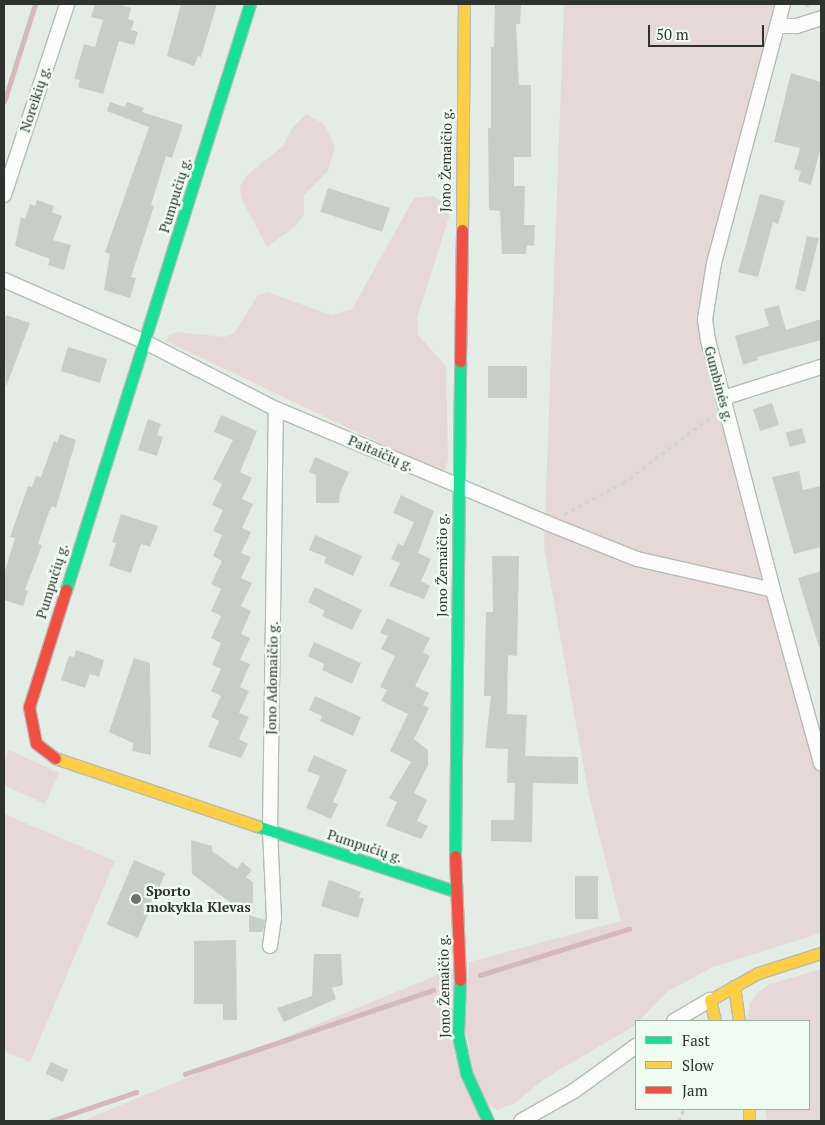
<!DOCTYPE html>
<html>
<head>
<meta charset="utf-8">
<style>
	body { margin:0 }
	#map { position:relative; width:825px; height:1125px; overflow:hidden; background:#e4ece6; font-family:"PT Serif",serif }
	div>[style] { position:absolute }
	.green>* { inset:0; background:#e5d8d7 }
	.stream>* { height:4.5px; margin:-2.25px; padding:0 2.25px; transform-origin:2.25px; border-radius:2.25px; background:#d5b8ba }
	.building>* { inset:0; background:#c5cfc8; transform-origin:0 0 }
	.path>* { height:2.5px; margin-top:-1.25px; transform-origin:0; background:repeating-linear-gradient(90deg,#d1d4d2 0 4px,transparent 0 8px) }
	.roads { filter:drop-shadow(1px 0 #b5bbb7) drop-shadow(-1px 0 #b5bbb7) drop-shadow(0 1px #b5bbb7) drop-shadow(0 -1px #b5bbb7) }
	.street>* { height:14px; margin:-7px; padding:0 7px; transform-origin:7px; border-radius:7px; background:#fbfcfb }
	.fast>* { height:11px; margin:-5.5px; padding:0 5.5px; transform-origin:5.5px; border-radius:5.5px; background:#16e098 }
	.slow>* { height:11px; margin:-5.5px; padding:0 5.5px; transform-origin:5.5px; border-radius:5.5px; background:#ffcf43 }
	.jam>* { height:11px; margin:-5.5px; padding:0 5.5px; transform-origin:5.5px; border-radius:5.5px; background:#f24e42 }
	.dots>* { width:14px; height:14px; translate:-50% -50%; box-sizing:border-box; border:2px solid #effcf2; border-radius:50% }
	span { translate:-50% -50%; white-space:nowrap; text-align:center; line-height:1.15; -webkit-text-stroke:5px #effcf2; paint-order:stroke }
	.street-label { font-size:14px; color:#2e3330 }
	.poi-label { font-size:14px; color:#2e3330; font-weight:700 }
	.left { translate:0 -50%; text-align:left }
	.frame { position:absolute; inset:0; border:5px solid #2e3330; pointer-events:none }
	.legend { position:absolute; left:635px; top:1020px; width:175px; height:90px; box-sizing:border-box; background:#effcf2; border:1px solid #a2aca4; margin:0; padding:6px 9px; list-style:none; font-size:15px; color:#2e3330 }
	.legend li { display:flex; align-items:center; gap:10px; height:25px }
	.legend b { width:25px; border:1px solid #a2aca4 }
	.scale { position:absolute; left:648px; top:25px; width:116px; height:22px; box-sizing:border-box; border:2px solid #2e3330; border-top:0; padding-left:6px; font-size:15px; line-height:18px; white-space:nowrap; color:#2e3330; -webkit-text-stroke:4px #effcf2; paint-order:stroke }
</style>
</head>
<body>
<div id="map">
	<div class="green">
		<div style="clip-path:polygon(564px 4px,783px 4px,705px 319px,821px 763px,821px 933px,713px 967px,668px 991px,634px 1026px,544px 1079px,515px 1103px,497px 1110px,487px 1104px,473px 1074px,465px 1024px,469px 962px,621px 921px,589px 796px,544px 547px)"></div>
		<div style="clip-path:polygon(306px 114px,324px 124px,335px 147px,328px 171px,304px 195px,304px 214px,297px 225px,267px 247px,241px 198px,240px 187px,246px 176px,283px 146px,292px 128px)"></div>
		<div style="clip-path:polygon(433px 196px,447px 205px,449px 217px,417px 318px,418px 335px,446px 366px,448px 461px,444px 470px,439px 471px,166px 341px,169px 335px,177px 332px,225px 337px,235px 332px,258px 295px,267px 292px,331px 315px,352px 309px,414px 198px)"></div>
		<div style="clip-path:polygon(9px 750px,59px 773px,45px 804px,4px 785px,4px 762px)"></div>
		<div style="clip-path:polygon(4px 814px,115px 861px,30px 1062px,4px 1051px)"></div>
		<div style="clip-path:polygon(452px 969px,480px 1121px,82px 1121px)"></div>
		<div style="clip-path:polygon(821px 969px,821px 1121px,767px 1121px,765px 1109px,809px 1109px,809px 1021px,747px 1021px,750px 1004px,758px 992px,770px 984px)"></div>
	</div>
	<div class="stream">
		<div style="left:4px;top:102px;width:103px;rotate:-72.4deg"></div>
		<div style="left:480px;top:975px;width:156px;rotate:-17.2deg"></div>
		<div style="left:185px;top:1074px;width:262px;rotate:-18.7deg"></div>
		<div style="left:51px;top:1121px;width:90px;rotate:-18.8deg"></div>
	</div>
	<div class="building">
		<div style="clip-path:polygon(95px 4px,117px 4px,131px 8px,128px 19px,134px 21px,131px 30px,138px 32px,134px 45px,119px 41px,103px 94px,78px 87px,80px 80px,74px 79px,84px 44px,95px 47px,103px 20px,91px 17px)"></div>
		<div style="clip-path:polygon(181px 4px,217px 4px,201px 57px,198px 56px,194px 66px,167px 56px)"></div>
		<div style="clip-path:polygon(495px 4px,521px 4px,520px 24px,516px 24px,519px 85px,531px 85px,531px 157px,514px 157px,514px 186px,525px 186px,524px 225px,535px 225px,534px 246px,527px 245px,526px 254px,502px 254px,500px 211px,489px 210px,488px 128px,491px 128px,491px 47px,494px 47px)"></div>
		<div style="clip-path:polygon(791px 73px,821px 82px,821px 146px,811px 185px,798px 181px,801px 171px,794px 169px,800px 148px,774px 142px)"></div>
		<div style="clip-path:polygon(110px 102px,125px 107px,127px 102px,144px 108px,142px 112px,183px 125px,172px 158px,166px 156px,151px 205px,154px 206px,131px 277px,136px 278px,130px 298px,104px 290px,110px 254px,105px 252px,149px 127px,107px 111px)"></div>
		<div style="left:328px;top:188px;width:65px;height:25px;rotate:18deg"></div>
		<div style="clip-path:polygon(760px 194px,785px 201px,778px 224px,773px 222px,758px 277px,738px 272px)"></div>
		<div style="clip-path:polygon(37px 200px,54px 206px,52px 212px,62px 216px,53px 240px,71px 245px,64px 270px,48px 265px,50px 259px,15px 246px,21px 217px,25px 219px,30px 204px,35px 206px)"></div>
		<div style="clip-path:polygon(807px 236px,819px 238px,805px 292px,795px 289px)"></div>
		<div style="clip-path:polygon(779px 305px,786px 330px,821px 319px,821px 340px,757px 357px,758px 360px,743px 365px,735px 336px,769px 326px,764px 309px)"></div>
		<div style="clip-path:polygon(6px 315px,30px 323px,6px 387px,4px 322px)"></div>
		<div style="left:68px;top:347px;width:41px;height:25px;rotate:17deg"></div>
		<div style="left:488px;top:366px;width:39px;height:32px"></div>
		<div style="left:772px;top:403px;width:23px;height:20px;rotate:72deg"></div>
		<div style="clip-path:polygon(221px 415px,257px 431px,240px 472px,252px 478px,242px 499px,253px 504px,242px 528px,251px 532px,241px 553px,251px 557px,241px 578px,252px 583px,241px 606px,251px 611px,241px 634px,250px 638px,240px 660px,250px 664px,240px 687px,249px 691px,239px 713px,249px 717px,239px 739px,248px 744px,241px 758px,208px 747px,219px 721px,211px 717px,221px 696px,211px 691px,221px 669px,212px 665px,221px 643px,211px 638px,221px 616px,211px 611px,221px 589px,211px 584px,222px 561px,213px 556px,222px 535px,213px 531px,223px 510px,212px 505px,222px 484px,213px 479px,233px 440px,214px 432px)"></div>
		<div style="clip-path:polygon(148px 419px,161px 424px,157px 435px,163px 437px,157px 456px,138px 450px)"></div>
		<div style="left:802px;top:428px;width:15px;height:17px;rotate:74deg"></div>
		<div style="clip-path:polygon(60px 434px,76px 440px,56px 508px,52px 506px,49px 512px,38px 544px,42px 545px,25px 590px,28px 591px,23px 606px,4px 600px,4px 574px,15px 538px,10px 537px,28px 486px,32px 487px,36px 476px,41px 477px,54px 441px,57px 443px)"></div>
		<div style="clip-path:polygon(315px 457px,349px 472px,340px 493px,339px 503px,316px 503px,316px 475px,309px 472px)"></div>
		<div style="clip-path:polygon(799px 471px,803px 490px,821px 486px,821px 547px,794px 554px,772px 477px)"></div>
		<div style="clip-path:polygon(401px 495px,434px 511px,418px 553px,431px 559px,421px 581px,430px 586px,424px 599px,389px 586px,400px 563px,391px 559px,398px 543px,403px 546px,414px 522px,393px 513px)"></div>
		<div style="clip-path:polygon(121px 514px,158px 526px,150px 547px,141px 544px,131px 573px,109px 566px,116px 543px,112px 542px)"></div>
		<div style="clip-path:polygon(315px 535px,362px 556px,353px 576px,324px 563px,326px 557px,309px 550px)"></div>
		<div style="clip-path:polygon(492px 556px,519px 556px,517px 656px,508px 655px,507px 714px,527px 715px,525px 756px,578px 757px,578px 784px,533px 783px,532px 842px,491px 841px,491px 820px,514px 820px,515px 783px,507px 783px,508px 749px,485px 748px,491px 696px,484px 696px,486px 612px,493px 612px)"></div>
		<div style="clip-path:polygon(821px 571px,821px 647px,819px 647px,798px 578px)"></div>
		<div style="clip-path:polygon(315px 587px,362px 610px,352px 630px,322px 616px,325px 611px,308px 602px)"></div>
		<div style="clip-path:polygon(387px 618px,430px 638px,423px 652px,430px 656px,415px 686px,429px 693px,423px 705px,429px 708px,414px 739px,428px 750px,428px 765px,414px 793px,427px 800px,417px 821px,428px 826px,421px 839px,386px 826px,397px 802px,389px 798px,411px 762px,390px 751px,408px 714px,381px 701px,387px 690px,380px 687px,395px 656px,381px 649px,388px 636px,380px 633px)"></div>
		<div style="clip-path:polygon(314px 642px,361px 663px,352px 684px,322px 670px,324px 664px,308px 656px)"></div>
		<div style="clip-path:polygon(76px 650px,104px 660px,99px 677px,90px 674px,85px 688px,61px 680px,69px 656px,74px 657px)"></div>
		<div style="clip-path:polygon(134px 658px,150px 663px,151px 755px,132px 751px,133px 743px,109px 732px)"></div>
		<div style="clip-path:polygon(315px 696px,361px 717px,353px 736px,320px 721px,322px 716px,309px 710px)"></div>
		<div style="clip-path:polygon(314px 755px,347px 770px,333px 802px,338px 804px,331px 819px,306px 808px,320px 776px,307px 771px)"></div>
		<div style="clip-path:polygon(191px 840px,212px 846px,212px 851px,237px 869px,242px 862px,252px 870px,246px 877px,253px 882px,253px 913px,231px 903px,192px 874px)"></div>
		<div style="left:134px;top:860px;width:34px;height:70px;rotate:23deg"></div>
		<div style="left:575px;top:876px;width:23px;height:43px"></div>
		<div style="clip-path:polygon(329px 880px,361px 892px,359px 897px,364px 899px,358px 918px,321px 906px)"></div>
		<div style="clip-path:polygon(249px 915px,265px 920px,263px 932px,249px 932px)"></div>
		<div style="clip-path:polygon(236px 940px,237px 1020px,223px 1020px,223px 1004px,194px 1004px,194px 941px)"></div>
		<div style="clip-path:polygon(314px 954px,341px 954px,343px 985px,332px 988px,336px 999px,284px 1022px,277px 1008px,312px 996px)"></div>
		<div style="left:51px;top:1062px;width:19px;height:13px;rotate:25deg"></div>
	</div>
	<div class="path">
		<div style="left:805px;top:6px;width:5px;rotate:-22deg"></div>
		<div style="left:564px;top:514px;width:67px;rotate:-27.7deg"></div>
		<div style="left:623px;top:483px;width:113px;rotate:-37.1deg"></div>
		<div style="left:678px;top:1121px;width:13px;rotate:-63deg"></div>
	</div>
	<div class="roads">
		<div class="street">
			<div style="left:783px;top:4px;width:268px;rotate:104.9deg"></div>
			<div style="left:714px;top:263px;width:57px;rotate:99.1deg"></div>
			<div style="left:705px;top:319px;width:21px;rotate:82deg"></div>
			<div style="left:708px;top:340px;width:258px;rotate:75.4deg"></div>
			<div style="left:773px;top:590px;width:180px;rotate:74.5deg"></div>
			<div style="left:777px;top:26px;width:20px"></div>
			<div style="left:797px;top:26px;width:25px;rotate:-18deg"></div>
			<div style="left:4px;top:195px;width:201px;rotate:-71.7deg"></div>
			<div style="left:4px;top:280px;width:152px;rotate:23.7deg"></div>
			<div style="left:143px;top:341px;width:149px;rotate:27.1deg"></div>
			<div style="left:276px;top:409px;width:294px;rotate:22.8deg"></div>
			<div style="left:547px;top:523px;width:97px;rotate:21.8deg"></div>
			<div style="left:637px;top:559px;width:139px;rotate:12.8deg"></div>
			<div style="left:723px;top:398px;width:103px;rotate:-17.6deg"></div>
			<div style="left:270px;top:946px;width:28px;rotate:-82deg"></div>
			<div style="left:274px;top:918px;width:88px;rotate:-92.6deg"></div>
			<div style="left:270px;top:830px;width:421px;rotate:-89.2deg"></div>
			<div style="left:674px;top:1021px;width:42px;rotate:-30.3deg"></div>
			<div style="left:521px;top:1121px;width:61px;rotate:-29.5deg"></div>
			<div style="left:574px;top:1091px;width:77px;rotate:-36deg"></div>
		</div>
		<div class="fast">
			<div style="left:66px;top:590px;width:614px;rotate:-72.57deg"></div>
			<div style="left:257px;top:826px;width:208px;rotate:18.2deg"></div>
			<div style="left:455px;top:856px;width:495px;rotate:-89.4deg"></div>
			<div style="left:460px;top:980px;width:55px;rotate:92.1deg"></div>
			<div style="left:458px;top:1035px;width:39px;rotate:78deg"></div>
			<div style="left:466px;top:1073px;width:53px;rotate:65.4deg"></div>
		</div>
		<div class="slow">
			<div style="left:462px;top:230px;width:226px;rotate:-89.5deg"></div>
			<div style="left:55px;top:758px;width:213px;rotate:18.6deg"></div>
			<div style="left:734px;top:986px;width:35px;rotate:82deg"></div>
			<div style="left:715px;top:1021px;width:22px;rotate:-103deg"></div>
			<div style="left:710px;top:1000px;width:55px;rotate:-29.4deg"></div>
			<div style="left:758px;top:973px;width:66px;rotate:-17.6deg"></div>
			<div style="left:749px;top:1109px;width:12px;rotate:90deg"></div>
		</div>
		<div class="jam">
			<div style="left:460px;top:361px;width:131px;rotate:-89.1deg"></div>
			<div style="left:55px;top:758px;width:24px;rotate:-142deg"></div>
			<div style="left:36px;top:743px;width:37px;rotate:-101deg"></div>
			<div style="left:29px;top:707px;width:123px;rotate:-72.5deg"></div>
			<div style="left:455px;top:856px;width:124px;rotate:87.7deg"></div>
		</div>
	</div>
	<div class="dots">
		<div style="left:136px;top:899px;background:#6e7470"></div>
	</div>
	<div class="street-label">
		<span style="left:35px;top:99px;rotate:-72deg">Noreikių g.</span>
		<span style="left:446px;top:160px;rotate:-89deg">Jono Žemaičio g.</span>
		<span style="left:175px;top:195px;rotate:-73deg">Pumpučių g.</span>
		<span style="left:719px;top:384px;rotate:75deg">Gumbinės g.</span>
		<span style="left:381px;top:453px;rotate:23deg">Paitaičių g.</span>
		<span style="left:442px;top:565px;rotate:-90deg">Jono Žemaičio g.</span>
		<span style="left:52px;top:581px;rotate:-73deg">Pumpučių g.</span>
		<span style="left:272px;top:678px;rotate:-89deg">Jono Adomaičio g.</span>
		<span style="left:365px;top:846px;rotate:18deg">Pumpučių g.</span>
		<span style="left:444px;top:986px;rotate:-91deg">Jono Žemaičio g.</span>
	</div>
	<div class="poi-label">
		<span class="left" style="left:146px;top:899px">Sporto<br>mokykla Klevas</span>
	</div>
	<div class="frame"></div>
	<ul class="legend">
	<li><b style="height:6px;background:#16e098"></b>Fast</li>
	<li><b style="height:6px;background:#ffcf43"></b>Slow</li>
	<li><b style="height:6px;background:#f24e42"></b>Jam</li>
	</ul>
	<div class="scale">50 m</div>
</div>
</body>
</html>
